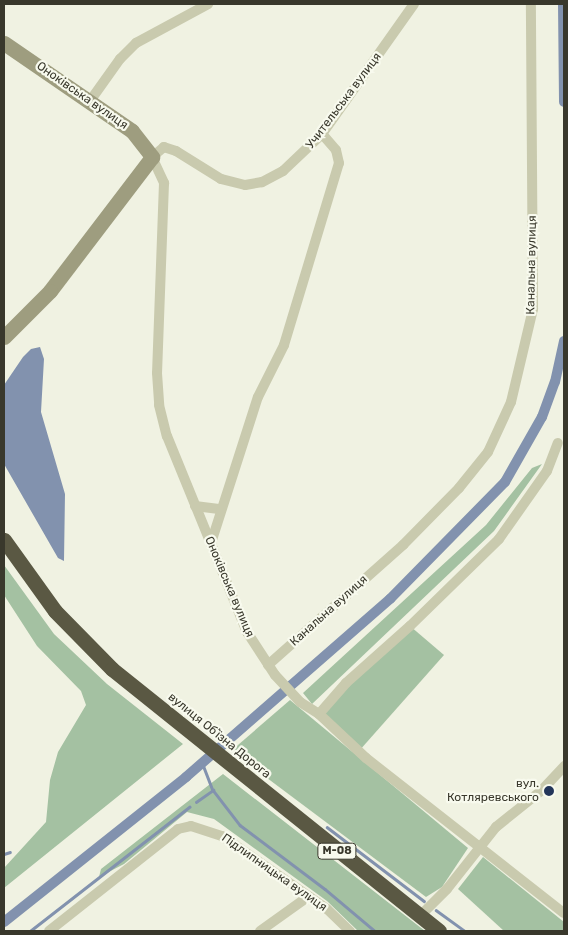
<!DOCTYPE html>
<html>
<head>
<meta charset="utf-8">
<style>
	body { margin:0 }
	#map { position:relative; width:568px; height:935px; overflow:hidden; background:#f0f2e2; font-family:Rubik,sans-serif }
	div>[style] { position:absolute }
	.green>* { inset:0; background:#a4c1a2 }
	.water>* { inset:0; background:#8292ae }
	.stream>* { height:2.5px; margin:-1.25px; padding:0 1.25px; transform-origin:1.25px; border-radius:1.25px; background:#8292ae }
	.canal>* { height:10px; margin:-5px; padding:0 5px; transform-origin:5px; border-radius:5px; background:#8292ae }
	.street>* { height:10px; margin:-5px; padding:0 5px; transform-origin:5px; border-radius:5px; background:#c9caae }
	.secondary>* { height:15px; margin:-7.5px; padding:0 7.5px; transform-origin:7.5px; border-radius:7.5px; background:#9e9d7f }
	.highway>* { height:15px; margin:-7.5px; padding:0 7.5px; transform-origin:7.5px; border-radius:7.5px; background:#5a5843 }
	.dots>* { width:14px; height:14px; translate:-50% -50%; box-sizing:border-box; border:2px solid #f8faee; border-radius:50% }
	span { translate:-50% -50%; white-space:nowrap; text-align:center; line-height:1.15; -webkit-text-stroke:4.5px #f8faee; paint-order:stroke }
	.shield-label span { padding:1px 4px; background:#f8faee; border:1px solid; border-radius:4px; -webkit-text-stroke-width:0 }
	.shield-label { font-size:11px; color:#39382c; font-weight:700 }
	.street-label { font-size:12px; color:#39382c }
	.poi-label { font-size:12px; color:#39382c }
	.right { translate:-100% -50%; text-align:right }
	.frame { position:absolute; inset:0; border:5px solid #39382c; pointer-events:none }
</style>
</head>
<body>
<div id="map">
	<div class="green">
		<div style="clip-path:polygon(542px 464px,494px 531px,312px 704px,303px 693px,486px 525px,532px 468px)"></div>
		<div style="clip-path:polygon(4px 565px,54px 634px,107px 684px,183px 744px,4px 888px,4px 868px,46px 822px,50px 780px,58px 752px,86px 705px,81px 691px,37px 646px,4px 595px)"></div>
		<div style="clip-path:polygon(410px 626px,444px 655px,359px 751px,319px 714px)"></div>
		<div style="clip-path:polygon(290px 700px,468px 848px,442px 887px,426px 897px,231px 751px)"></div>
		<div style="clip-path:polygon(223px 774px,425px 931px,358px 931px,327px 901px,214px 819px,187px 812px,124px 864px,99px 877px,101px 869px)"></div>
		<div style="clip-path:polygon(483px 857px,564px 922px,564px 931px,504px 931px,458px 889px)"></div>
	</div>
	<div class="water">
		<div style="clip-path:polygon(40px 347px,44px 359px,41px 412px,65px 494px,64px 561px,58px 558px,4px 464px,4px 385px,23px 357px,31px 349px)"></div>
	</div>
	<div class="stream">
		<div style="left:202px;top:762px;width:30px;rotate:69deg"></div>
		<div style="left:213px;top:790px;width:44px;rotate:52.4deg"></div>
		<div style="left:240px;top:825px;width:106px;rotate:37deg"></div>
		<div style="left:325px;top:889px;width:65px;rotate:40deg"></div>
		<div style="left:196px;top:802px;width:21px;rotate:-35deg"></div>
		<div style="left:327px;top:827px;width:122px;rotate:37.3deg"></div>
		<div style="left:4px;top:854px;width:6px;rotate:-18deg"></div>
		<div style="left:436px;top:910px;width:36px;rotate:36deg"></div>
		<div style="left:30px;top:931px;width:202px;rotate:-37.9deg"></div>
	</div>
	<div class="canal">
		<div style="left:563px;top:4px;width:98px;rotate:89.4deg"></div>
		<div style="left:4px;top:922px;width:233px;rotate:-38.5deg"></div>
		<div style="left:186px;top:777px;width:271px;rotate:-41.1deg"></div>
		<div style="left:390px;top:599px;width:164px;rotate:-45.5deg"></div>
		<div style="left:505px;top:482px;width:75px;rotate:-60.4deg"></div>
		<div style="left:542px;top:417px;width:37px;rotate:-70deg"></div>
		<div style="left:555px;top:382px;width:42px;rotate:-77.6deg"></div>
	</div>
	<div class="street">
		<div style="left:414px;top:4px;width:159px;rotate:125.3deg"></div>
		<div style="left:322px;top:134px;width:54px;rotate:136.5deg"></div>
		<div style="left:283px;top:171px;width:24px;rotate:152deg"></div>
		<div style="left:262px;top:182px;width:17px;rotate:170deg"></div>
		<div style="left:245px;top:185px;width:25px;rotate:-166deg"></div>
		<div style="left:221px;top:179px;width:53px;rotate:-148.1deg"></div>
		<div style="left:176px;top:151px;width:13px;rotate:-162deg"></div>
		<div style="left:164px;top:147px;width:16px;rotate:140deg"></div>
		<div style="left:152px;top:157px;width:29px;rotate:65deg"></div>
		<div style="left:164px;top:183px;width:190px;rotate:92.1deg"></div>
		<div style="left:157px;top:373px;width:32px;rotate:86deg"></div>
		<div style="left:159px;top:405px;width:32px;rotate:76deg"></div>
		<div style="left:167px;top:436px;width:212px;rotate:67.8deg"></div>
		<div style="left:247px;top:632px;width:51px;rotate:56.9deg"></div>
		<div style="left:275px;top:675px;width:37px;rotate:47deg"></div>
		<div style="left:300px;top:702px;width:22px;rotate:32deg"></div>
		<div style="left:319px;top:714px;width:64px;rotate:43.1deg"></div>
		<div style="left:366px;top:758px;width:251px;rotate:38.1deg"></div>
		<div style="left:90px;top:101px;width:52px;rotate:-54.5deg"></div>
		<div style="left:120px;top:59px;width:23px;rotate:-45deg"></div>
		<div style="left:136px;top:43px;width:82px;rotate:-28.4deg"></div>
		<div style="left:195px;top:506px;width:24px;rotate:7deg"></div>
		<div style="left:211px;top:543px;width:153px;rotate:-72.2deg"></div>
		<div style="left:258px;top:397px;width:58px;rotate:-63.4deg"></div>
		<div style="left:284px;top:345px;width:190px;rotate:-73.2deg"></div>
		<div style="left:339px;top:163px;width:13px;rotate:-103deg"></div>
		<div style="left:336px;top:150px;width:21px;rotate:-131deg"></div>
		<div style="left:268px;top:665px;width:181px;rotate:-41.6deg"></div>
		<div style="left:403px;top:545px;width:80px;rotate:-45.5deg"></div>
		<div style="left:459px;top:488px;width:46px;rotate:-51.1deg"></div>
		<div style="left:488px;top:452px;width:55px;rotate:-65.3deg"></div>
		<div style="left:511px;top:402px;width:96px;rotate:-76.7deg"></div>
		<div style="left:533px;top:309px;width:305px;rotate:-90.4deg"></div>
		<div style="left:319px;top:714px;width:41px;rotate:-48.9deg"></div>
		<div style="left:346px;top:683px;width:86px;rotate:-41.7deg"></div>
		<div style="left:410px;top:626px;width:124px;rotate:-44.3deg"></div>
		<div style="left:499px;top:539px;width:83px;rotate:-54.8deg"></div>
		<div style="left:547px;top:471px;width:30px;rotate:-69deg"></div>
		<div style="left:420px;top:916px;width:38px;rotate:-45deg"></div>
		<div style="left:447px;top:889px;width:79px;rotate:-51.7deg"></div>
		<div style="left:496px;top:827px;width:59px;rotate:-38.8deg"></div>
		<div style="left:542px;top:790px;width:33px;rotate:-47deg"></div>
		<div style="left:49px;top:931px;width:164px;rotate:-38.3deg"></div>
		<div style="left:178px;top:829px;width:13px;rotate:-13deg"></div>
		<div style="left:191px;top:826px;width:33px;rotate:18deg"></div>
		<div style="left:222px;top:836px;width:128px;rotate:34.8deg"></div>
		<div style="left:327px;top:909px;width:32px;rotate:44deg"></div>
		<div style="left:260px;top:931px;width:60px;rotate:-35.5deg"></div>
	</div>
	<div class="secondary">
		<div style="left:4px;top:43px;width:155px;rotate:34.5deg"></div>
		<div style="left:132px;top:131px;width:33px;rotate:52deg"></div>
		<div style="left:152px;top:157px;width:168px;rotate:127.3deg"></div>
		<div style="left:50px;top:291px;width:65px;rotate:135deg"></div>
	</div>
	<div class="highway">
		<div style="left:4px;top:540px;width:87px;rotate:54.3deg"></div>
		<div style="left:55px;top:611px;width:81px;rotate:45.5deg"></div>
		<div style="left:112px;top:669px;width:419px;rotate:38.7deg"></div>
	</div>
	<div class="dots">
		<div style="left:549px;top:791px;background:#233559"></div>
	</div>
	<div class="shield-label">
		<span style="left:337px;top:851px">М-08</span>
	</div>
	<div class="street-label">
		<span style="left:82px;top:96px;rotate:35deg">Оноківська вулиця</span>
		<span style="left:344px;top:101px;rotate:-53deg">Учительська вулиця</span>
		<span style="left:532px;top:265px;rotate:-89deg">Канальна вулиця</span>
		<span style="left:229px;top:587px;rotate:67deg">Оноківська вулиця</span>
		<span style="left:329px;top:611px;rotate:-42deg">Канальна вулиця</span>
		<span style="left:219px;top:736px;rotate:39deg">вулиця Обʼїзна Дорога</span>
		<span style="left:274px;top:873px;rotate:35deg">Підлипницька вулиця</span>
	</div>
	<div class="poi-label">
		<span class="right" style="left:539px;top:791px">вул.<br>Котляревського</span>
	</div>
	<div class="frame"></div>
</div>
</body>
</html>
